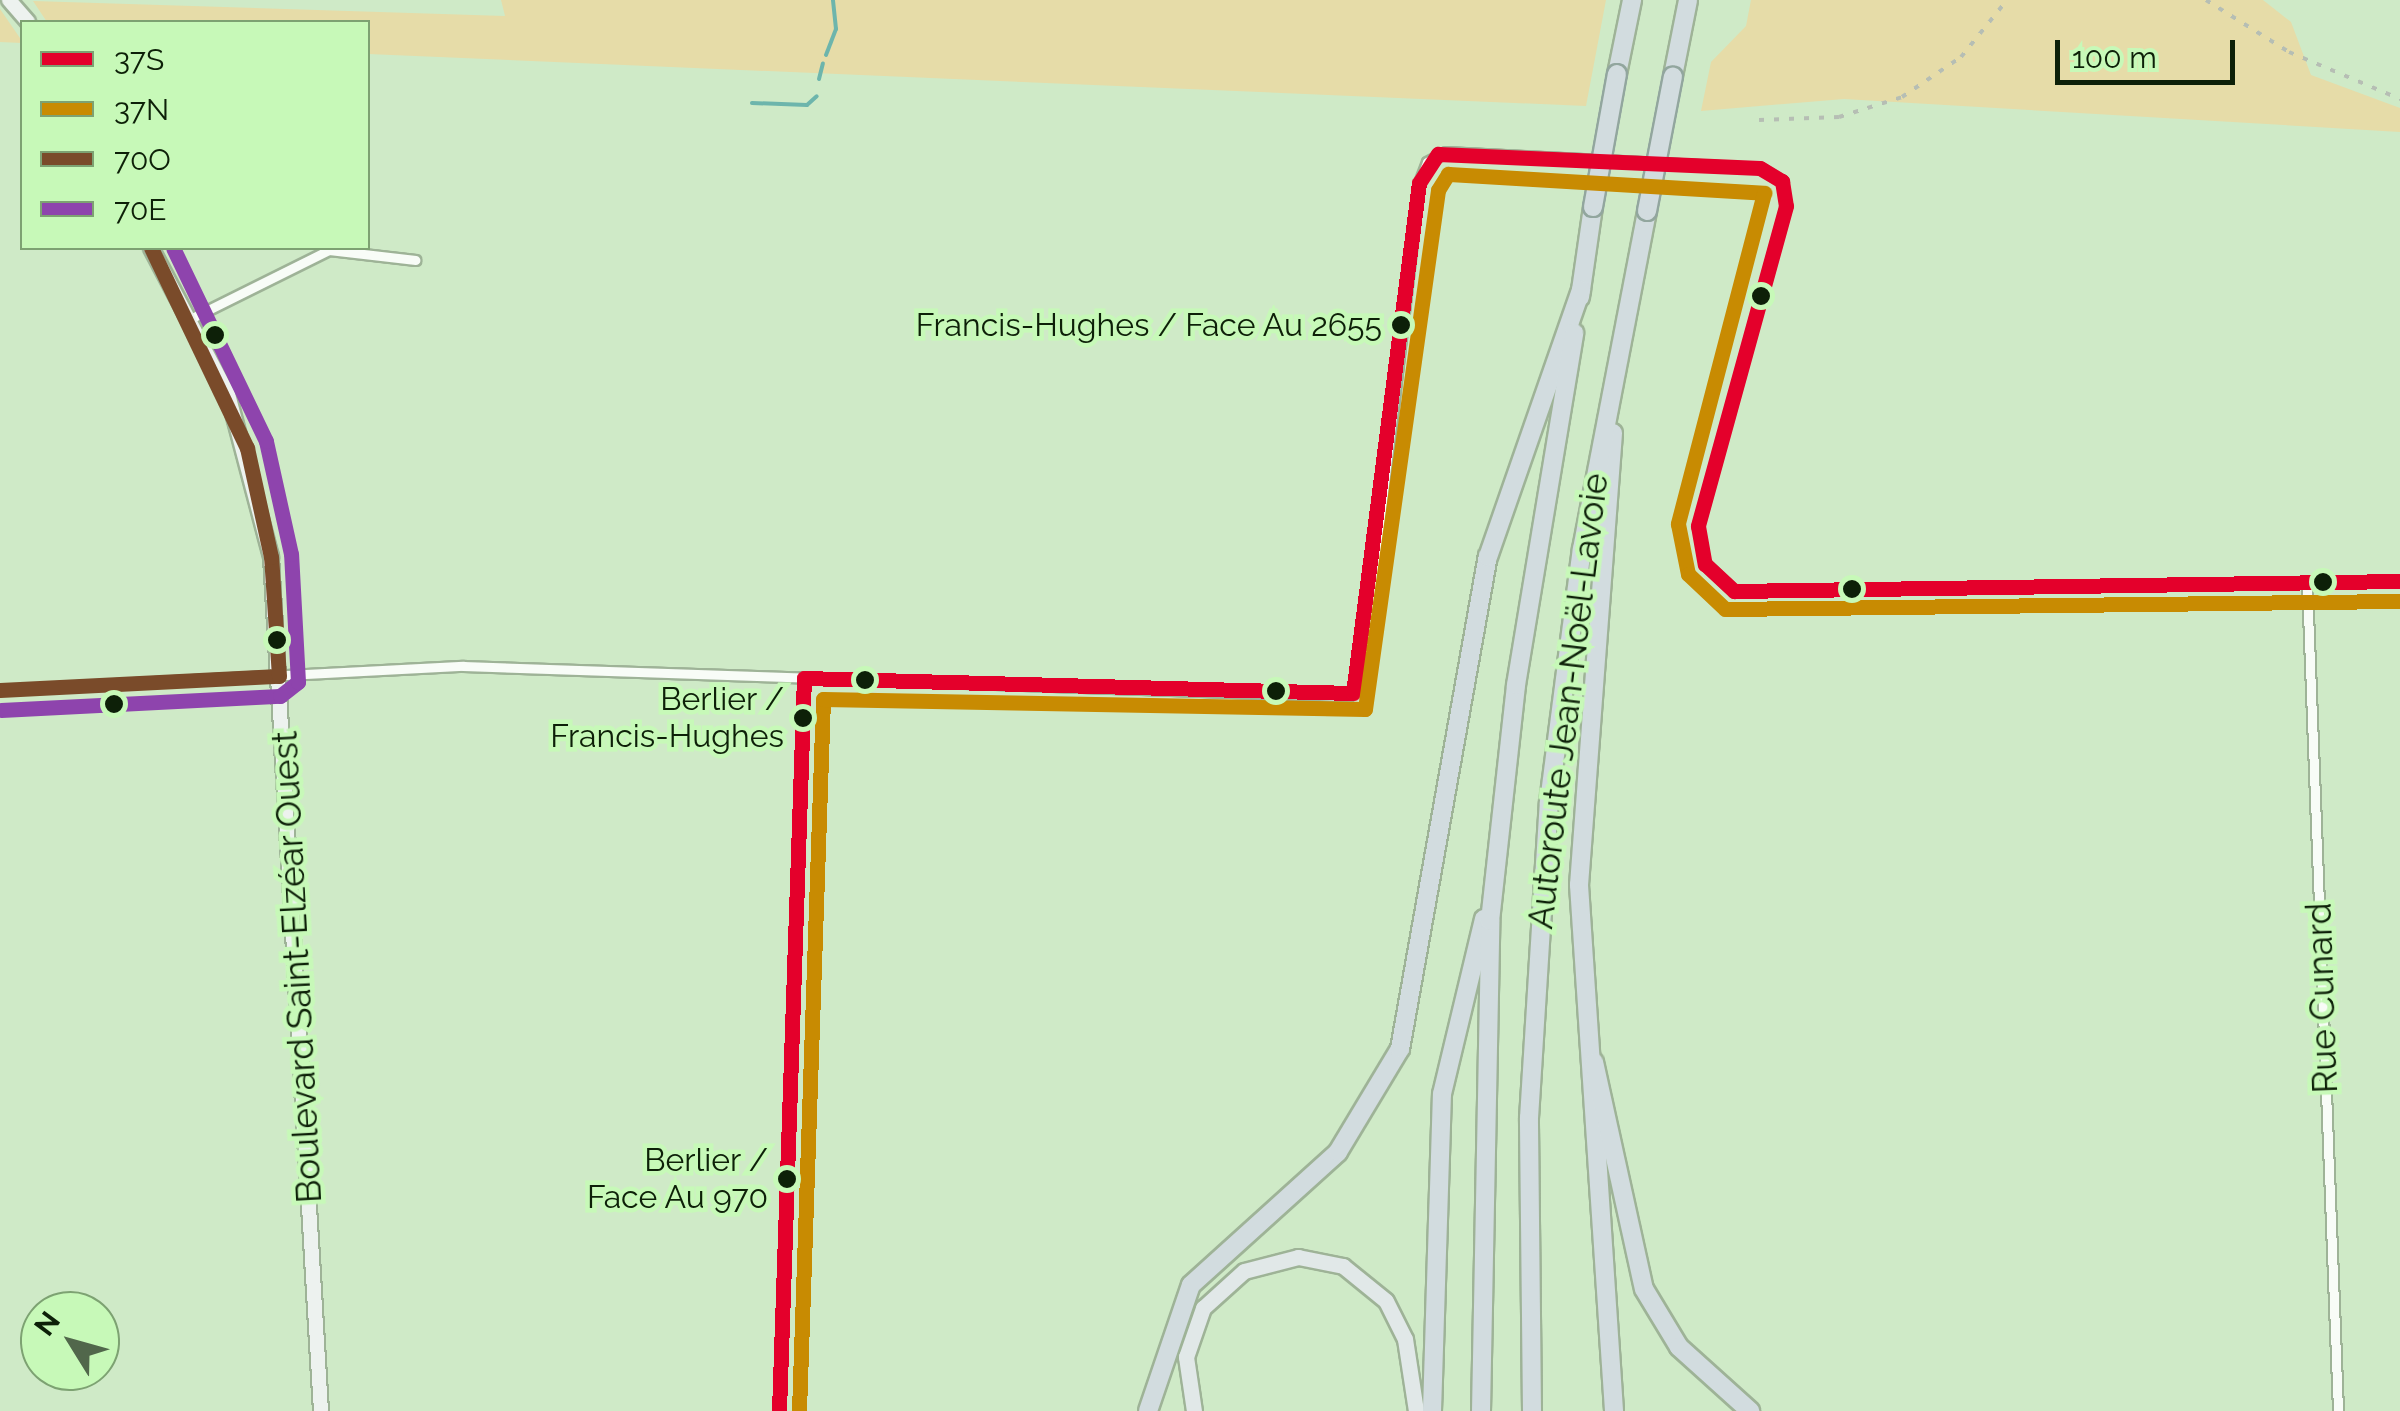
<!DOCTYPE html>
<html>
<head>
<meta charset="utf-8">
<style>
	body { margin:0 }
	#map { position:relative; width:2400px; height:1411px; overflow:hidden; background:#cfeac7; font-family:Raleway,sans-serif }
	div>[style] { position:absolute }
	.green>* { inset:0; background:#e6dca8 }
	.stream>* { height:4px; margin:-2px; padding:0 2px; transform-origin:2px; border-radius:2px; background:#6db5ac }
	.roads { filter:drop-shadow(2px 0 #9eb397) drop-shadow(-2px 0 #9eb397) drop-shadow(0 2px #9eb397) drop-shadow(0 -2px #9eb397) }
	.street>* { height:9px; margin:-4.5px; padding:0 4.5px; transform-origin:4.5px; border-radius:4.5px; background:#f8fcf7 }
	.secondary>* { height:14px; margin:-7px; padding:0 7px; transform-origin:7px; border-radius:7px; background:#edf2ef }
	.primary>* { height:15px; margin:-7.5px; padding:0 7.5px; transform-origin:7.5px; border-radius:7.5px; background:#e1e8e8 }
	.highway>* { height:18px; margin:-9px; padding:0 9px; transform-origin:9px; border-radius:9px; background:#d2dcdf }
	.rail>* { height:4px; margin-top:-2px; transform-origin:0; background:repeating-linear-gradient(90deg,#b6beb4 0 5px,transparent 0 15px) }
	.bridges { filter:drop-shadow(2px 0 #92a69e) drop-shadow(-2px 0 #92a69e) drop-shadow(0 2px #92a69e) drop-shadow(0 -2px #92a69e) }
	.highway-bridge>* { height:18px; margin:-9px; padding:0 9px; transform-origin:9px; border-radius:9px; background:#d2dcdf }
	.bus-1>* { height:15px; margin:-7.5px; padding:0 7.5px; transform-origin:7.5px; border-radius:7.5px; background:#e4002b }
	.bus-2>* { height:15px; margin:-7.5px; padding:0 7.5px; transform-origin:7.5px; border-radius:7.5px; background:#c88b02 }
	.bus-3>* { height:15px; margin:-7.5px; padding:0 7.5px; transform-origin:7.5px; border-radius:7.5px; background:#7a4b2a }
	.bus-4>* { height:15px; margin:-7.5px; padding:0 7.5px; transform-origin:7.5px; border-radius:7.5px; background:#8e44ad }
	.dots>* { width:28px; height:28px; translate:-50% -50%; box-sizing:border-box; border:5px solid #c7f9b8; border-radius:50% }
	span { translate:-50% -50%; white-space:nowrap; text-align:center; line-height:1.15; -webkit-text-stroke:9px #c7f9b8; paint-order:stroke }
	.bus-label { font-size:32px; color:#0d2008 }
	.right { translate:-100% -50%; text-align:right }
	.street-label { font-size:35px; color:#0d2008 }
	.legend { position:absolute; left:20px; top:20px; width:350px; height:230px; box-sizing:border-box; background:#c7f9b8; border:2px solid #7da272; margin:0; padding:12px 18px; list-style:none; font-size:30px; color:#0d2008 }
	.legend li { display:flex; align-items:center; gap:20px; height:50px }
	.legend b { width:50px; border:2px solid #7da272 }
	.north { position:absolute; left:20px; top:1291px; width:100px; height:100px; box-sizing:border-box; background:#c7f9b8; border:2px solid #7da272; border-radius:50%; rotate:307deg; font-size:28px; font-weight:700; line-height:40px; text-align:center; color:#0d2008 }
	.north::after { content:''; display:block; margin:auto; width:35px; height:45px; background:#51674b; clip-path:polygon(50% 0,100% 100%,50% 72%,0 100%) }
	.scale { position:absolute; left:2055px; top:40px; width:180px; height:45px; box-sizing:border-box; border:5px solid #0d2008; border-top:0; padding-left:12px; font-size:30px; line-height:35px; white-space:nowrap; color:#0d2008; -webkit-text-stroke:8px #c7f9b8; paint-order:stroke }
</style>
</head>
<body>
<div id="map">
	<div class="green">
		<div style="clip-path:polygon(501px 0,1606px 0,1586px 106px,368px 54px,368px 22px,47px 22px,33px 1px,505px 16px)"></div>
		<div style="clip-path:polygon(1751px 0,2263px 0,2291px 22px,2311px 75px,2400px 108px,2400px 132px,1844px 99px,1701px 111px,1711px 62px,1746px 26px)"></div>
		<div style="clip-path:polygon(0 9px,22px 41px,22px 43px,0 42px)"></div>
	</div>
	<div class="stream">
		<div style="left:826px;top:55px;width:28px;rotate:-69deg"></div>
		<div style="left:836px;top:29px;width:29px;rotate:-96deg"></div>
		<div style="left:819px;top:79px;width:16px;rotate:-76deg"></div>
		<div style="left:752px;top:103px;width:55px;rotate:2.1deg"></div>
		<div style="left:807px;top:105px;width:13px;rotate:-42deg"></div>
	</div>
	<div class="roads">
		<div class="street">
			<div style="left:190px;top:319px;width:155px;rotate:-26.4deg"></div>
			<div style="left:329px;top:250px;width:87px;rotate:6.6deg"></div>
			<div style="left:2307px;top:585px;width:827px;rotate:87.85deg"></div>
			<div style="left:0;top:690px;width:464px;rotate:-3deg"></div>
			<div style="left:463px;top:666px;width:886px;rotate:1.94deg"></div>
			<div style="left:1348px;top:696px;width:25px;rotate:-56deg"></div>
			<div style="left:1362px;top:675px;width:495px;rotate:-83.4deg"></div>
			<div style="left:1419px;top:183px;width:22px;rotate:-69deg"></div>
			<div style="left:1427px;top:162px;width:21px;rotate:-28deg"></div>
			<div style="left:1446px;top:152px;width:314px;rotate:2.9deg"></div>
			<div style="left:1760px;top:168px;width:26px;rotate:31deg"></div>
			<div style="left:1782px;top:181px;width:25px;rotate:81deg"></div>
			<div style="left:1786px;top:206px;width:332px;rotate:105.4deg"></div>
			<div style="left:1698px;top:526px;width:39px;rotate:80deg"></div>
			<div style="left:1705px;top:564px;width:40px;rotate:43deg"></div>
			<div style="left:1734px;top:591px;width:666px;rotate:-0.86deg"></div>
			<div style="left:779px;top:1411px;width:733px;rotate:-88.05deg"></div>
		</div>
		<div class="secondary">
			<div style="left:9px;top:0;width:29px;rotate:49deg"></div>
			<div style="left:151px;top:248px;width:165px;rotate:62.2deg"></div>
			<div style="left:228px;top:394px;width:169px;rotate:75.2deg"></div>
			<div style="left:271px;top:557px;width:855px;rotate:86.65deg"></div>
		</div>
		<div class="primary">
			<div style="left:1194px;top:1411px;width:55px;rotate:-98.4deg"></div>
			<div style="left:1186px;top:1357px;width:52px;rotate:-70.9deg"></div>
			<div style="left:1203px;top:1308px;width:55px;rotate:-42.1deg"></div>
			<div style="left:1244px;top:1271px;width:56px;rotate:-14.5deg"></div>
			<div style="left:1298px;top:1257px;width:46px;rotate:11.3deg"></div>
			<div style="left:1343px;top:1266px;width:55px;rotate:39.1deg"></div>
			<div style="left:1386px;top:1301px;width:42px;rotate:63.4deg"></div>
			<div style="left:1405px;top:1339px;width:73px;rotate:81.3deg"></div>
		</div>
		<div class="highway">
			<div style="left:1617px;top:74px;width:76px;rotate:-78.5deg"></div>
			<div style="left:1673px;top:76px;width:77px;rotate:-78.8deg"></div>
			<div style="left:1580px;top:297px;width:91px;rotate:-81.8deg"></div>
			<div style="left:1613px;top:433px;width:453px;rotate:94.3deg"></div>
			<div style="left:1579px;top:885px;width:527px;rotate:86.19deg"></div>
			<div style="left:1594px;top:1062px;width:232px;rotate:77.6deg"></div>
			<div style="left:1644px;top:1289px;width:68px;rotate:58.9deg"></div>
			<div style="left:1679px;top:1347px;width:96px;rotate:42deg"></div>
			<div style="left:1148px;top:1411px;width:133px;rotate:-71.2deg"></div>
			<div style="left:1191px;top:1285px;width:198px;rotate:-42.1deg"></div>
			<div style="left:1338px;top:1152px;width:120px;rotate:-59deg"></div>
			<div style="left:1400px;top:1049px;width:500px;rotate:-79.9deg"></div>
			<div style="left:1488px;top:557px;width:283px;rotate:-70.8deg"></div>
			<div style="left:1432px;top:1411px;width:317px;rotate:-88.2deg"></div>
			<div style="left:1442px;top:1094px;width:180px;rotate:-76.5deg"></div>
			<div style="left:1481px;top:1411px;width:490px;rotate:-88.9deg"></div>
			<div style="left:1490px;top:921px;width:237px;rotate:-83.7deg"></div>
			<div style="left:1516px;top:685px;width:357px;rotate:-80.6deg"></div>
			<div style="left:1532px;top:1411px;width:293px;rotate:-90.6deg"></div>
			<div style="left:1529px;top:1118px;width:317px;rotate:-86.4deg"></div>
			<div style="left:1549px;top:802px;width:255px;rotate:-82.6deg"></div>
			<div style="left:1582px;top:549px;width:344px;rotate:-79.1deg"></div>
		</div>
	</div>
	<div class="rail">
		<div style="left:2206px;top:0;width:98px;rotate:32.1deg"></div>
		<div style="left:2289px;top:52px;width:121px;rotate:22.9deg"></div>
		<div style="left:1759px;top:120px;width:80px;rotate:-2.1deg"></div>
		<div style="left:1839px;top:117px;width:66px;rotate:-17.6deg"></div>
		<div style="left:1902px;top:97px;width:71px;rotate:-34.1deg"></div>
		<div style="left:1961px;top:57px;width:73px;rotate:-51.1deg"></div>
	</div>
	<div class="bridges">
		<div class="highway-bridge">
			<div style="left:1593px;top:207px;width:135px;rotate:-79.8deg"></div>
			<div style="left:1647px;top:211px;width:137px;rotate:-79.1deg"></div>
		</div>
	</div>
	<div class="bus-1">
		<div style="left:779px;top:1411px;width:733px;rotate:-88.05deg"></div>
		<div style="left:804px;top:678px;width:549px;rotate:1.57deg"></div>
		<div style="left:1353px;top:693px;width:514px;rotate:-82.63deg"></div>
		<div style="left:1419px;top:183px;width:35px;rotate:-57deg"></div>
		<div style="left:1438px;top:154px;width:322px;rotate:2.5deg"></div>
		<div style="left:1760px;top:168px;width:26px;rotate:31deg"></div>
		<div style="left:1782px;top:181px;width:25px;rotate:81deg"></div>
		<div style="left:1786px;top:206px;width:332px;rotate:105.4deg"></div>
		<div style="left:1698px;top:526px;width:39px;rotate:80deg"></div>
		<div style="left:1705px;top:564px;width:40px;rotate:43deg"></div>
		<div style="left:1734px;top:591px;width:666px;rotate:-0.86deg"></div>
	</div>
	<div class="bus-2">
		<div style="left:799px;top:1411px;width:712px;rotate:-88.07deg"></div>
		<div style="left:823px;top:699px;width:542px;rotate:1.06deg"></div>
		<div style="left:1365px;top:709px;width:524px;rotate:-81.99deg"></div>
		<div style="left:1438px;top:190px;width:19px;rotate:-58deg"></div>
		<div style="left:1448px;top:174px;width:317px;rotate:3.4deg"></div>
		<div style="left:1764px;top:193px;width:342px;rotate:104.6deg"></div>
		<div style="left:1678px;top:524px;width:51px;rotate:78.7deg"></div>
		<div style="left:1688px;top:574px;width:51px;rotate:43.4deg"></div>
		<div style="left:1725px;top:609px;width:675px;rotate:-0.68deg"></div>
	</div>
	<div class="bus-3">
		<div style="left:0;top:690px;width:279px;rotate:-2.9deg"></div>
		<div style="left:279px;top:676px;width:119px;rotate:-93.8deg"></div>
		<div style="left:271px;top:557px;width:112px;rotate:-102.4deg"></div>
		<div style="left:247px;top:448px;width:222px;rotate:-115.6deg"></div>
	</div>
	<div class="bus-4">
		<div style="left:1px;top:710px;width:279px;rotate:-2.9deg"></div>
		<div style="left:280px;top:696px;width:23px;rotate:-38deg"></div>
		<div style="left:298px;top:682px;width:128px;rotate:-93.1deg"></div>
		<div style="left:291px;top:554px;width:116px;rotate:-102.5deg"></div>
		<div style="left:266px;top:441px;width:214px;rotate:-115.7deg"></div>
	</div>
	<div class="dots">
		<div style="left:1761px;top:296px;background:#0d2008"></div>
		<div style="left:1401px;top:325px;background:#0d2008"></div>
		<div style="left:215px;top:335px;background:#0d2008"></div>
		<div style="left:2323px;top:582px;background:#0d2008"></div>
		<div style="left:1852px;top:589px;background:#0d2008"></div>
		<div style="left:277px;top:640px;background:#0d2008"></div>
		<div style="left:865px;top:680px;background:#0d2008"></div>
		<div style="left:1276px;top:691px;background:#0d2008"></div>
		<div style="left:114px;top:704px;background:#0d2008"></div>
		<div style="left:803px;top:718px;background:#0d2008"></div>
		<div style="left:787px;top:1179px;background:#0d2008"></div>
	</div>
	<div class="bus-label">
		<span class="right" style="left:1382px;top:325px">Francis-Hughes / Face Au 2655</span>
		<span class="right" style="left:784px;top:718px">Berlier /<br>Francis-Hughes</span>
		<span class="right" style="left:768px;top:1179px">Berlier /<br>Face Au 970</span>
	</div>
	<div class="street-label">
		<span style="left:1568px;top:701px;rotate:-83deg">Autoroute Jean-Noël-Lavoie</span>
		<span style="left:297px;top:967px;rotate:-93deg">Boulevard Saint-Elzéar Ouest</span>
		<span style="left:2322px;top:998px;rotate:-92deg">Rue Cunard</span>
	</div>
	<ul class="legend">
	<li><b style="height:12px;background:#e4002b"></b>37S</li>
	<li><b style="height:12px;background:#c88b02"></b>37N</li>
	<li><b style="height:12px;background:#7a4b2a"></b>70O</li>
	<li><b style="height:12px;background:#8e44ad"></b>70E</li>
	</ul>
	<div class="north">N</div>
	<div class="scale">100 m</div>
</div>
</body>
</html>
